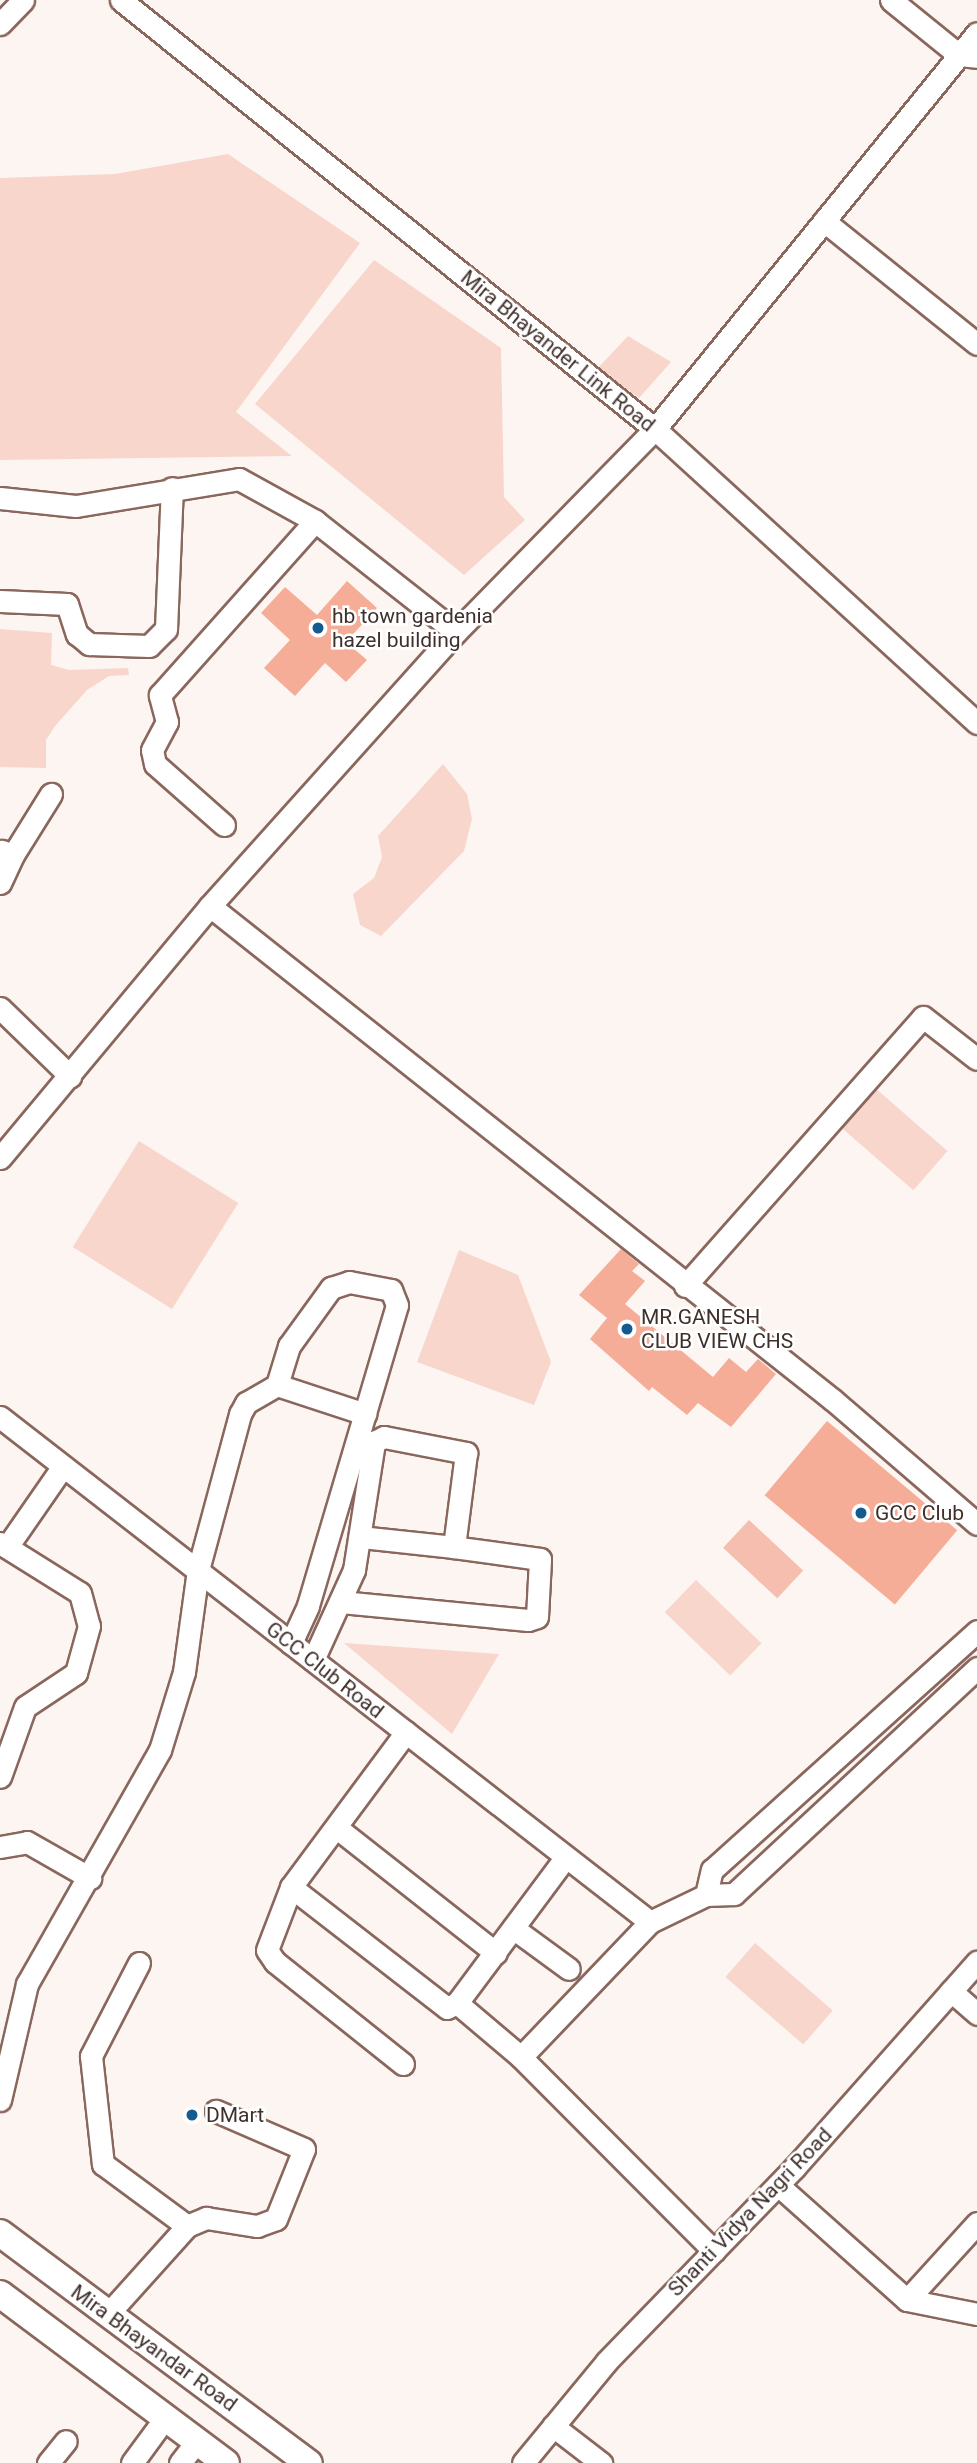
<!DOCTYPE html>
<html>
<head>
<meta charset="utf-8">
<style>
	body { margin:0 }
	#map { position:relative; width:977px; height:2463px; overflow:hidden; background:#fdf5f2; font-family:Roboto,sans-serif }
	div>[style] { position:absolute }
	.green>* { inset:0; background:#f8d6cc; transform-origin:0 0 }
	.water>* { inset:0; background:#f5beae; transform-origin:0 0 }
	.building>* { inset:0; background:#f5ad98; transform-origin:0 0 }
	.roads { filter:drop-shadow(2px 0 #8a675d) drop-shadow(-2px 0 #8a675d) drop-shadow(0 2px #8a675d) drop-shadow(0 -2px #8a675d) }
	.minor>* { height:21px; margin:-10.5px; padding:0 10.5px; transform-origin:10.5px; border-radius:10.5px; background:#fff }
	.major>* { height:26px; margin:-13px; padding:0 13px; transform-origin:13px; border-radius:13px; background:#fff }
	.dots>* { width:19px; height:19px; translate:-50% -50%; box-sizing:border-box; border:4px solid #fff; border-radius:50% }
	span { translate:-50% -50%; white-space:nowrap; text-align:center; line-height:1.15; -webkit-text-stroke:5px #fff; paint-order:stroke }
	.street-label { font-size:21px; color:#3f302c }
	.poi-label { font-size:21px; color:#3f302c }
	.left { translate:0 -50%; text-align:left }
</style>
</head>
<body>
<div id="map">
	<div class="green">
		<div style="clip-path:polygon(228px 154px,360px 243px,236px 412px,292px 456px,0 460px,0 178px,115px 174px)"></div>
		<div style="clip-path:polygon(374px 260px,501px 348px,504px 497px,525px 520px,464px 575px,255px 404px)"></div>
		<div style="clip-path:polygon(628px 336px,671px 362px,639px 398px,597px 369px)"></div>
		<div style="clip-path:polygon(0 629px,52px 633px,51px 665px,69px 670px,128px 668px,129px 675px,109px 676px,87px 690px,55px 726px,46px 740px,46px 768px,0 767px)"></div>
		<div style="clip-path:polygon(443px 764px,467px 794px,472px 819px,464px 851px,381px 936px,360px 925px,353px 894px,374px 878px,382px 857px,378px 836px)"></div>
		<div style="left:875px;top:1088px;width:96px;height:52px;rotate:41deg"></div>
		<div style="left:139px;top:1141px;width:117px;height:125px;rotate:32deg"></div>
		<div style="clip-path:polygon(459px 1250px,518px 1275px,551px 1362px,534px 1405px,417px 1362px)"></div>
		<div style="left:696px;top:1580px;width:91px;height:45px;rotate:44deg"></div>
		<div style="clip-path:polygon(344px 1643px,499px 1654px,452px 1734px)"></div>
		<div style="left:755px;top:1943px;width:103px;height:45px;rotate:41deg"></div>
	</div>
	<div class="water">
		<div style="left:749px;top:1520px;width:74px;height:38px;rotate:43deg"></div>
	</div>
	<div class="building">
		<div style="clip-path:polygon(347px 581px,377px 608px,346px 642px,367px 660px,346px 682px,325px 663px,295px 696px,264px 668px,290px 640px,261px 613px,285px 587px,317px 615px)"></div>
		<div style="clip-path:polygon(621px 1249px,639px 1264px,632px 1271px,645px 1281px,625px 1304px,713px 1377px,729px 1358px,746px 1372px,758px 1359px,776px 1374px,731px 1427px,698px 1403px,687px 1415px,652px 1387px,649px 1391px,590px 1339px,607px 1318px,579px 1295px)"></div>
		<div style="left:827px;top:1421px;width:170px;height:97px;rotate:40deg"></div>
	</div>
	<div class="roads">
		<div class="minor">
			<div style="left:121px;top:0;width:685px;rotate:38.78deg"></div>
			<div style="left:655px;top:429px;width:436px;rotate:42.4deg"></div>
			<div style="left:891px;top:0;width:87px;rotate:39deg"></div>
			<div style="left:959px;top:55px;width:18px;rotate:6deg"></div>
			<div style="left:0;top:24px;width:33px;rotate:-46deg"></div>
			<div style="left:824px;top:221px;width:196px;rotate:38.8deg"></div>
			<div style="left:0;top:498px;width:76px;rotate:6deg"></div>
			<div style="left:76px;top:506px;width:165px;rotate:-9.4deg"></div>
			<div style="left:239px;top:479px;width:87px;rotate:28.9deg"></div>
			<div style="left:315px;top:521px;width:179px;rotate:38.2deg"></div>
			<div style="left:0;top:601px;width:67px;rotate:2.6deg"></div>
			<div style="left:67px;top:604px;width:32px;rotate:72deg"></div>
			<div style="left:77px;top:634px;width:16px;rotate:40deg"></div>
			<div style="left:89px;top:644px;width:60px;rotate:1.9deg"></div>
			<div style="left:149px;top:646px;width:24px;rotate:-45deg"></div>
			<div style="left:166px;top:629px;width:141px;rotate:-87.6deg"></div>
			<div style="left:224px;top:825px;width:92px;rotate:-138.5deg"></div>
			<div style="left:155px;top:764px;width:14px;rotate:-102deg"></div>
			<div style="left:152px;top:750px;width:32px;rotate:-62deg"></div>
			<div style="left:167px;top:722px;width:28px;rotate:-105deg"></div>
			<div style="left:160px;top:695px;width:233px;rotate:-48.3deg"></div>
			<div style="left:13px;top:855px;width:72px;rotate:-58.1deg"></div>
			<div style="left:0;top:883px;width:31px;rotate:-65deg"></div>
			<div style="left:13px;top:855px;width:12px;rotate:-160deg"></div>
			<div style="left:210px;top:906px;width:795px;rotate:38.41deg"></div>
			<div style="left:833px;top:1400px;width:190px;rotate:40.7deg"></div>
			<div style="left:0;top:1008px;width:98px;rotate:44.2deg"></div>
			<div style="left:0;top:1158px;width:328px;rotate:-50.2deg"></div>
			<div style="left:210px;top:906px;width:368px;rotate:-48.1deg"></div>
			<div style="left:456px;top:632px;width:284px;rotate:-45.6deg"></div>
			<div style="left:655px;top:429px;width:510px;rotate:-50.88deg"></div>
			<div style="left:685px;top:1286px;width:359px;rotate:-48.5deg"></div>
			<div style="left:923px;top:1017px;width:68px;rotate:37.9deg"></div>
			<div style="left:277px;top:1385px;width:93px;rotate:18.2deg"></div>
			<div style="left:0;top:1417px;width:823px;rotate:37.84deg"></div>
			<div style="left:0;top:1543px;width:94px;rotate:32deg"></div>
			<div style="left:80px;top:1593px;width:34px;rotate:75deg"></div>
			<div style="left:89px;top:1626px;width:49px;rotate:105.5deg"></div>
			<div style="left:76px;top:1673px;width:61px;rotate:146.3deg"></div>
			<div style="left:25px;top:1707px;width:74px;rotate:109.7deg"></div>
			<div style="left:7px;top:1547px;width:98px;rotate:-55.3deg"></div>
			<div style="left:341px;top:1602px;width:188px;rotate:5.5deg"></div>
			<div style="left:528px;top:1620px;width:9px;rotate:-18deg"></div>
			<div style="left:537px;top:1617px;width:58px;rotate:-87deg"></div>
			<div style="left:540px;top:1559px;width:87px;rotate:-172.1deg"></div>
			<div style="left:313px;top:1660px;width:99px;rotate:-65.5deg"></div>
			<div style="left:354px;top:1570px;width:130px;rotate:-81.1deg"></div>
			<div style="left:374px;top:1442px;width:11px;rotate:-27deg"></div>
			<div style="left:384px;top:1437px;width:84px;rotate:11deg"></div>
			<div style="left:466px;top:1453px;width:95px;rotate:97.3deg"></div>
			<div style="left:454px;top:1547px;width:95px;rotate:-173.9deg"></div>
			<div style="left:337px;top:1828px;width:202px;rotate:38.2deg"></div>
			<div style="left:0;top:1847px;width:27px;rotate:-10deg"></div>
			<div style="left:27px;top:1842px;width:73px;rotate:29.7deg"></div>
			<div style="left:291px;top:1887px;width:197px;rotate:37.8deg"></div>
			<div style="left:447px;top:2008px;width:11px;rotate:-27deg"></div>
			<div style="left:457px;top:2003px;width:182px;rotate:-53.3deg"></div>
			<div style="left:706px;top:1895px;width:26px;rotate:-77deg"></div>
			<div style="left:712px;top:1870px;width:357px;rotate:-42deg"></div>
			<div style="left:513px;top:1928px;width:69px;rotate:36.2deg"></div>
			<div style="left:139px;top:1963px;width:105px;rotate:117.3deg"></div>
			<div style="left:91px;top:2056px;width:109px;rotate:83.7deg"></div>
			<div style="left:103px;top:2164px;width:104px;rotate:36.4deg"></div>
			<div style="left:951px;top:1991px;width:35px;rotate:41deg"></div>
			<div style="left:457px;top:2003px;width:84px;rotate:40.2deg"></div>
			<div style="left:403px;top:2064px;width:164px;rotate:-141.4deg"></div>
			<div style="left:275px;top:1962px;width:14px;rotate:-124deg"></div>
			<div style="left:267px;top:1950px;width:67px;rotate:-69.1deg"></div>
			<div style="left:291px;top:1887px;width:193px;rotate:-53.4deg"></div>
			<div style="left:0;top:2100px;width:119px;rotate:-76.9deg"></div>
			<div style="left:27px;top:1984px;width:269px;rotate:-60.4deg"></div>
			<div style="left:160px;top:1750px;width:82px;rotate:-72.9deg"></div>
			<div style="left:184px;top:1672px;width:103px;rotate:-82.2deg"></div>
			<div style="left:198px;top:1570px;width:162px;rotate:-74.9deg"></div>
			<div style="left:240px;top:1414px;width:13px;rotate:-61deg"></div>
			<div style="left:246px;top:1403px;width:36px;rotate:-30deg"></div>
			<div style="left:277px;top:1385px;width:41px;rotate:-72.9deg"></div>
			<div style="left:289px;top:1346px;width:72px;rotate:-54.1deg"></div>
			<div style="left:331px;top:1288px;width:19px;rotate:-18deg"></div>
			<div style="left:349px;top:1282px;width:43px;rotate:10.8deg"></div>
			<div style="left:391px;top:1290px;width:16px;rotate:68deg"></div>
			<div style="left:397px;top:1305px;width:314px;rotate:106.5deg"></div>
			<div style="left:308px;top:1606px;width:41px;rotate:114.7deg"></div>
			<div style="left:778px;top:2185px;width:173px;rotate:41.7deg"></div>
			<div style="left:907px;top:2300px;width:71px;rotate:11.3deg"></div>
			<div style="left:714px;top:2251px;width:274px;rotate:-134.9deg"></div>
			<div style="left:521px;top:2057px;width:187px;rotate:-46.3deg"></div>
			<div style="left:650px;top:1922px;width:62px;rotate:-25.7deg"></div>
			<div style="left:706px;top:1895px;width:28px;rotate:-2deg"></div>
			<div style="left:734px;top:1894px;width:332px;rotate:-42.9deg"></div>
			<div style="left:907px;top:2300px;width:104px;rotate:-47.7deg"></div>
			<div style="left:107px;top:2315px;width:120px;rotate:-48deg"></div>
			<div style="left:187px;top:2226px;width:21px;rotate:-23deg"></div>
			<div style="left:206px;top:2218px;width:52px;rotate:8.9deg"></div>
			<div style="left:257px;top:2226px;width:20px;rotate:-20deg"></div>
			<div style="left:276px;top:2219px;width:75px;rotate:-68.2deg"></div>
			<div style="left:304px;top:2149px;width:96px;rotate:-156.6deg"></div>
			<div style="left:553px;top:2426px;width:61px;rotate:37.6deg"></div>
			<div style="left:48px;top:2463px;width:28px;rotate:-51deg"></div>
			<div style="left:132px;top:2463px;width:42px;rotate:-53.7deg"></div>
			<div style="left:180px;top:2463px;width:18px;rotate:-52deg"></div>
			<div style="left:523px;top:2463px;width:132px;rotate:-50.5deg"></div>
			<div style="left:607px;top:2361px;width:269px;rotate:-45.9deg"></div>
			<div style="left:794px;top:2168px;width:276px;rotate:-48.4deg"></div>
		</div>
		<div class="major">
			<div style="left:0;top:2233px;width:385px;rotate:36.7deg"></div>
			<div style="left:0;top:2294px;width:282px;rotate:36.8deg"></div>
		</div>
	</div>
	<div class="dots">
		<div style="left:318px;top:628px;background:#155b8f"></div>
		<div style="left:627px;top:1329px;background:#155b8f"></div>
		<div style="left:861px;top:1513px;background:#155b8f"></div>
		<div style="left:192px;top:2115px;background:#155b8f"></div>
	</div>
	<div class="street-label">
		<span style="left:558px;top:351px;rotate:39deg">Mira Bhayander Link Road</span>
		<span style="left:325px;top:1670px;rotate:38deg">GCC Club Road</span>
		<span style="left:750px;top:2212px;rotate:-46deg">Shanti Vidya Nagri Road</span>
		<span style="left:154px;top:2348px;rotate:36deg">Mira Bhayandar Road</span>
	</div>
	<div class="poi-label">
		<span class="left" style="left:332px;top:628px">hb town gardenia<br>hazel building</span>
		<span class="left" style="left:641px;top:1329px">MR.GANESH<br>CLUB VIEW CHS</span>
		<span class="left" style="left:875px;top:1513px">GCC Club</span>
		<span class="left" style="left:206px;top:2115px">DMart</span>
	</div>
</div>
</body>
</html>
